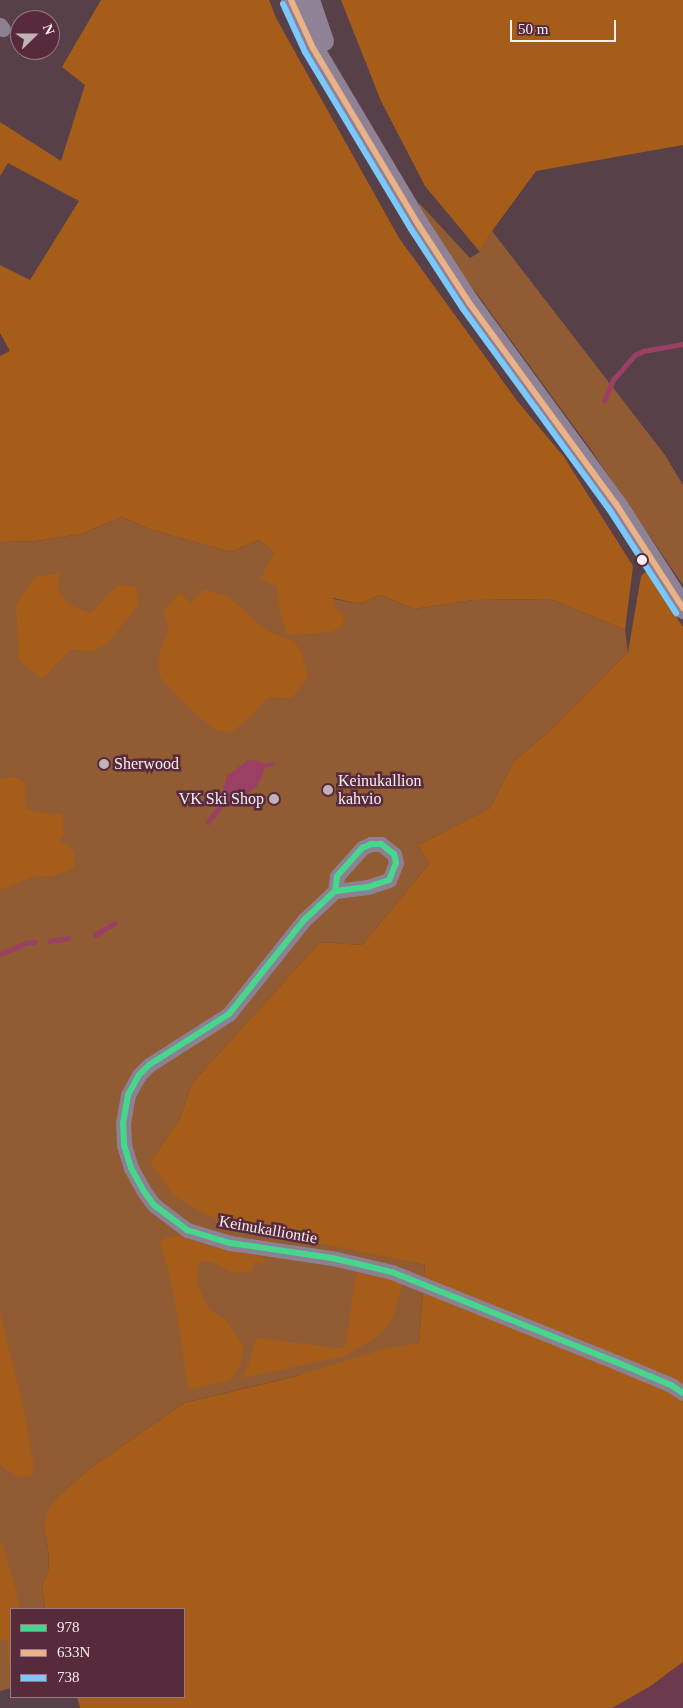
<!DOCTYPE html>
<html>
<head>
<meta charset="utf-8">
<style>
	body { margin:0 }
	#map { position:relative; width:683px; height:1708px; overflow:hidden; background:#584049; font-family:Georgia,serif }
	div>[style] { position:absolute }
	.built>* { inset:0; background:#6b3a4c }
	.green>* { inset:0; background:#915b33 }
	.forest>* { inset:0; background:#a65d19 }
	.water>* { inset:0; background:#994064 }
	.stream>* { height:4.5px; margin:-2.25px; padding:0 2.25px; transform-origin:2.25px; border-radius:2.25px; background:#994064 }
	.minor>* { height:15px; margin:-7.5px; padding:0 7.5px; transform-origin:7.5px; border-radius:7.5px; background:#8c8192 }
	.secondary>* { height:21px; margin:-10.5px; padding:0 10.5px; transform-origin:10.5px; border-radius:10.5px; background:#8f8294 }
	.bus-1>* { height:6px; margin:-3px; padding:0 3px; transform-origin:3px; border-radius:3px; background:#46d78d }
	.bus-2>* { height:6px; margin:-3px; padding:0 3px; transform-origin:3px; border-radius:3px; background:#ebb288 }
	.bus-3>* { height:6px; margin:-3px; padding:0 3px; transform-origin:3px; border-radius:3px; background:#7ac9fc }
	.dots>* { width:14px; height:14px; translate:-50% -50%; box-sizing:border-box; border:2px solid #572b3c; border-radius:50% }
	span { translate:-50% -50%; white-space:nowrap; text-align:center; line-height:1.15; -webkit-text-stroke:5px #572b3c; paint-order:stroke }
	.poi-label { font-size:16px; color:#fbeff2 }
	.left { translate:0 -50%; text-align:left }
	.right { translate:-100% -50%; text-align:right }
	.street-label { font-size:16px; color:#fbeff2 }
	.legend { position:absolute; left:10px; top:1608px; width:175px; height:90px; box-sizing:border-box; background:#572b3c; border:1px solid #997985; margin:0; padding:6px 9px; list-style:none; font-size:15px; color:#fbeff2 }
	.legend li { display:flex; align-items:center; gap:10px; height:25px }
	.legend b { width:25px; border:1px solid #997985 }
	.north { position:absolute; left:10px; top:10px; width:50px; height:50px; box-sizing:border-box; background:#572b3c; border:1px solid #997985; border-radius:50%; rotate:68deg; font-size:14px; font-weight:700; line-height:20px; text-align:center; color:#fbeff2 }
	.north::after { content:''; display:block; margin:auto; width:18px; height:22px; background:#c2b2b7; clip-path:polygon(50% 0,100% 100%,50% 72%,0 100%) }
	.scale { position:absolute; left:510px; top:20px; width:106px; height:22px; box-sizing:border-box; border:2px solid #fbeff2; border-top:0; padding-left:6px; font-size:15px; line-height:18px; white-space:nowrap; color:#fbeff2; -webkit-text-stroke:4px #572b3c; paint-order:stroke }
</style>
</head>
<body>
<div id="map">
	<div class="built">
		<div style="clip-path:polygon(683px 1662px,683px 1708px,612px 1708px,649px 1687px)"></div>
	</div>
	<div class="green">
		<div style="clip-path:polygon(419px 203px,470px 258px,480px 252px,492px 231px,665px 455px,683px 485px,683px 585px,589px 447px,456px 265px,418px 206px)"></div>
		<div style="clip-path:polygon(122px 517px,149px 529px,230px 552px,259px 540px,274px 553px,277px 587px,359px 604px,381px 595px,414px 609px,473px 600px,551px 599px,625px 630px,628px 652px,552px 729px,514px 761px,490px 808px,418px 845px,429px 864px,362px 945px,320px 942px,192px 1083px,180px 1118px,150px 1162px,359px 1251px,425px 1265px,419px 1343px,362px 1360px,184px 1403px,89px 1469px,57px 1497px,44px 1528px,48px 1548px,49px 1568px,42px 1586px,45px 1609px,11px 1609px,11px 1688px,0 1691px,0 542px,36px 541px,81px 534px)"></div>
	</div>
	<div class="forest">
		<div style="clip-path:polygon(101px 0,269px 0,276px 18px,399px 238px,518px 402px,564px 457px,633px 566px,625px 630px,551px 599px,473px 600px,414px 609px,381px 595px,359px 604px,333px 598px,335px 607px,344px 617px,343px 625px,332px 632px,287px 635px,279px 610px,277px 587px,260px 579px,274px 553px,259px 540px,230px 552px,149px 529px,122px 517px,81px 534px,36px 541px,0 542px,0 356px,10px 351px,0 333px,0 265px,30px 280px,79px 201px,8px 163px,0 176px,0 122px,61px 161px,85px 85px,62px 67px)"></div>
		<div style="clip-path:polygon(341px 0,683px 0,683px 145px,536px 171px,492px 231px,480px 252px,425px 186px,381px 101px)"></div>
		<div style="clip-path:polygon(647px 571px,683px 627px,683px 1662px,649px 1687px,612px 1708px,80px 1708px,77px 1697px,184px 1697px,184px 1609px,45px 1609px,42px 1586px,49px 1568px,48px 1548px,44px 1528px,47px 1512px,57px 1497px,89px 1469px,184px 1403px,296px 1376px,384px 1349px,419px 1343px,425px 1265px,235px 1226px,203px 1213px,174px 1196px,150px 1162px,180px 1118px,192px 1083px,320px 942px,362px 945px,429px 864px,418px 845px,490px 808px,514px 761px,552px 729px,628px 652px,641px 576px)"></div>
		<div style="clip-path:polygon(61px 573px,57px 589px,68px 604px,91px 613px,117px 585px,135px 587px,139px 604px,107px 644px,92px 652px,71px 649px,42px 679px,19px 660px,16px 606px,34px 577px)"></div>
		<div style="clip-path:polygon(204px 589px,229px 597px,266px 630px,295px 642px,301px 652px,308px 677px,292px 698px,268px 697px,250px 717px,231px 733px,213px 729px,184px 703px,159px 676px,159px 654px,169px 628px,163px 610px,181px 592px,190px 604px)"></div>
		<div style="clip-path:polygon(15px 777px,25px 783px,26px 809px,50px 814px,62px 814px,64px 833px,60px 840px,74px 851px,74px 868px,53px 876px,31px 877px,0 890px,0 779px)"></div>
		<div style="clip-path:polygon(179px 1236px,217px 1248px,263px 1257px,264px 1264px,254px 1262px,253px 1271px,234px 1273px,211px 1262px,199px 1261px,197px 1284px,208px 1308px,228px 1322px,243px 1346px,241px 1364px,230px 1380px,188px 1390px,177px 1312px,169px 1274px,160px 1243px,165px 1238px)"></div>
		<div style="clip-path:polygon(360px 1268px,403px 1282px,393px 1318px,381px 1333px,368px 1343px,345px 1356px,242px 1378px,248px 1366px,256px 1338px,339px 1348px,345px 1347px,356px 1276px)"></div>
		<div style="clip-path:polygon(0 1312px,24px 1410px,34px 1466px,31px 1475px,19px 1477px,4px 1469px,0 1462px)"></div>
		<div style="clip-path:polygon(0 1543px,3px 1545px,21px 1609px,11px 1609px,11px 1666px,9px 1667px,8px 1640px,0 1641px)"></div>
	</div>
	<div class="water">
		<div style="clip-path:polygon(248px 760px,259px 761px,264px 764px,274px 762px,276px 764px,264px 768px,262px 777px,256px 787px,241px 799px,225px 806px,219px 803px,227px 776px)"></div>
	</div>
	<div class="stream">
		<div style="left:604px;top:401px;width:23px;rotate:-67deg"></div>
		<div style="left:613px;top:380px;width:33px;rotate:-49deg"></div>
		<div style="left:635px;top:355px;width:9px;rotate:-27deg"></div>
		<div style="left:643px;top:351px;width:41px;rotate:-9.9deg"></div>
		<div style="left:208px;top:822px;width:22px;rotate:-51deg"></div>
		<div style="left:95px;top:935px;width:23px;rotate:-31deg"></div>
		<div style="left:50px;top:941px;width:18px;rotate:-9deg"></div>
		<div style="left:0;top:954px;width:28px;rotate:-23deg"></div>
		<div style="left:26px;top:943px;width:9px;rotate:-6deg"></div>
	</div>
	<div class="minor">
		<div style="left:0;top:25px;width:5px;rotate:53deg"></div>
		<div style="left:335px;top:891px;width:15px;rotate:-82deg"></div>
		<div style="left:337px;top:876px;width:38px;rotate:-48deg"></div>
		<div style="left:362px;top:848px;width:10px;rotate:-24deg"></div>
		<div style="left:371px;top:844px;width:10px"></div>
		<div style="left:381px;top:844px;width:16px;rotate:38deg"></div>
		<div style="left:394px;top:854px;width:9px;rotate:77deg"></div>
		<div style="left:396px;top:863px;width:18px;rotate:112deg"></div>
		<div style="left:389px;top:880px;width:22px;rotate:162deg"></div>
		<div style="left:368px;top:887px;width:33px;rotate:173deg"></div>
		<div style="left:335px;top:891px;width:42px;rotate:136.9deg"></div>
		<div style="left:304px;top:920px;width:120px;rotate:128.6deg"></div>
		<div style="left:229px;top:1014px;width:95px;rotate:147.5deg"></div>
		<div style="left:149px;top:1065px;width:14px;rotate:135deg"></div>
		<div style="left:139px;top:1075px;width:23px;rotate:119deg"></div>
		<div style="left:128px;top:1095px;width:28px;rotate:100deg"></div>
		<div style="left:123px;top:1123px;width:22px;rotate:87deg"></div>
		<div style="left:124px;top:1145px;width:24px;rotate:73deg"></div>
		<div style="left:131px;top:1168px;width:25px;rotate:61deg"></div>
		<div style="left:143px;top:1190px;width:19px;rotate:54deg"></div>
		<div style="left:154px;top:1205px;width:41px;rotate:37.1deg"></div>
		<div style="left:187px;top:1230px;width:45px;rotate:16.8deg"></div>
		<div style="left:230px;top:1243px;width:103px;rotate:8.4deg"></div>
		<div style="left:332px;top:1258px;width:62px;rotate:13.1deg"></div>
		<div style="left:392px;top:1272px;width:241px;rotate:21.9deg"></div>
		<div style="left:616px;top:1362px;width:60px;rotate:22.7deg"></div>
		<div style="left:671px;top:1385px;width:14px;rotate:34deg"></div>
	</div>
	<div class="secondary">
		<div style="left:291px;top:0;width:53px;rotate:65.4deg"></div>
		<div style="left:313px;top:48px;width:205px;rotate:59.2deg"></div>
		<div style="left:418px;top:224px;width:95px;rotate:57deg"></div>
		<div style="left:470px;top:304px;width:248px;rotate:53.9deg"></div>
		<div style="left:616px;top:504px;width:124px;rotate:57.2deg"></div>
		<div style="left:309px;top:0;width:43px;rotate:71.1deg"></div>
	</div>
	<div class="bus-1">
		<div style="left:371px;top:844px;width:10px"></div>
		<div style="left:381px;top:844px;width:16px;rotate:38deg"></div>
		<div style="left:394px;top:854px;width:9px;rotate:77deg"></div>
		<div style="left:396px;top:863px;width:18px;rotate:112deg"></div>
		<div style="left:389px;top:880px;width:22px;rotate:162deg"></div>
		<div style="left:368px;top:887px;width:33px;rotate:173deg"></div>
		<div style="left:335px;top:891px;width:15px;rotate:-82deg"></div>
		<div style="left:337px;top:876px;width:38px;rotate:-48deg"></div>
		<div style="left:362px;top:848px;width:10px;rotate:-24deg"></div>
		<div style="left:335px;top:891px;width:42px;rotate:136.9deg"></div>
		<div style="left:304px;top:920px;width:120px;rotate:128.6deg"></div>
		<div style="left:229px;top:1014px;width:95px;rotate:147.5deg"></div>
		<div style="left:149px;top:1065px;width:14px;rotate:135deg"></div>
		<div style="left:139px;top:1075px;width:23px;rotate:119deg"></div>
		<div style="left:128px;top:1095px;width:28px;rotate:100deg"></div>
		<div style="left:123px;top:1123px;width:22px;rotate:87deg"></div>
		<div style="left:124px;top:1145px;width:24px;rotate:73deg"></div>
		<div style="left:131px;top:1168px;width:25px;rotate:61deg"></div>
		<div style="left:143px;top:1190px;width:19px;rotate:54deg"></div>
		<div style="left:154px;top:1205px;width:41px;rotate:37.1deg"></div>
		<div style="left:187px;top:1230px;width:45px;rotate:16.8deg"></div>
		<div style="left:230px;top:1243px;width:103px;rotate:8.4deg"></div>
		<div style="left:332px;top:1258px;width:62px;rotate:13.1deg"></div>
		<div style="left:392px;top:1272px;width:241px;rotate:21.9deg"></div>
		<div style="left:616px;top:1362px;width:60px;rotate:22.7deg"></div>
		<div style="left:671px;top:1385px;width:14px;rotate:34deg"></div>
	</div>
	<div class="bus-2">
		<div style="left:291px;top:0;width:53px;rotate:65.4deg"></div>
		<div style="left:313px;top:48px;width:205px;rotate:59.2deg"></div>
		<div style="left:418px;top:224px;width:95px;rotate:57deg"></div>
		<div style="left:470px;top:304px;width:248px;rotate:53.9deg"></div>
		<div style="left:616px;top:504px;width:124px;rotate:57.2deg"></div>
	</div>
	<div class="bus-3">
		<div style="left:283px;top:4px;width:53px;rotate:65.4deg"></div>
		<div style="left:305px;top:52px;width:206px;rotate:59.1deg"></div>
		<div style="left:411px;top:229px;width:95px;rotate:57deg"></div>
		<div style="left:463px;top:309px;width:248px;rotate:53.9deg"></div>
		<div style="left:609px;top:509px;width:124px;rotate:57.2deg"></div>
	</div>
	<div class="dots">
		<div style="left:642px;top:560px;background:#fbeff2"></div>
		<div style="left:104px;top:764px;background:#c2b2b7"></div>
		<div style="left:328px;top:790px;background:#c2b2b7"></div>
		<div style="left:274px;top:799px;background:#c2b2b7"></div>
	</div>
	<div class="poi-label">
		<span class="left" style="left:114px;top:764px">Sherwood</span>
		<span class="left" style="left:338px;top:790px">Keinukallion<br>kahvio</span>
		<span class="right" style="left:264px;top:799px">VK Ski Shop</span>
	</div>
	<div class="street-label">
		<span style="left:268px;top:1230px;rotate:10deg">Keinukalliontie</span>
	</div>
	<ul class="legend">
	<li><b style="height:6px;background:#46d78d"></b>978</li>
	<li><b style="height:6px;background:#ebb288"></b>633N</li>
	<li><b style="height:6px;background:#7ac9fc"></b>738</li>
	</ul>
	<div class="north">N</div>
	<div class="scale">50 m</div>
</div>
</body>
</html>
